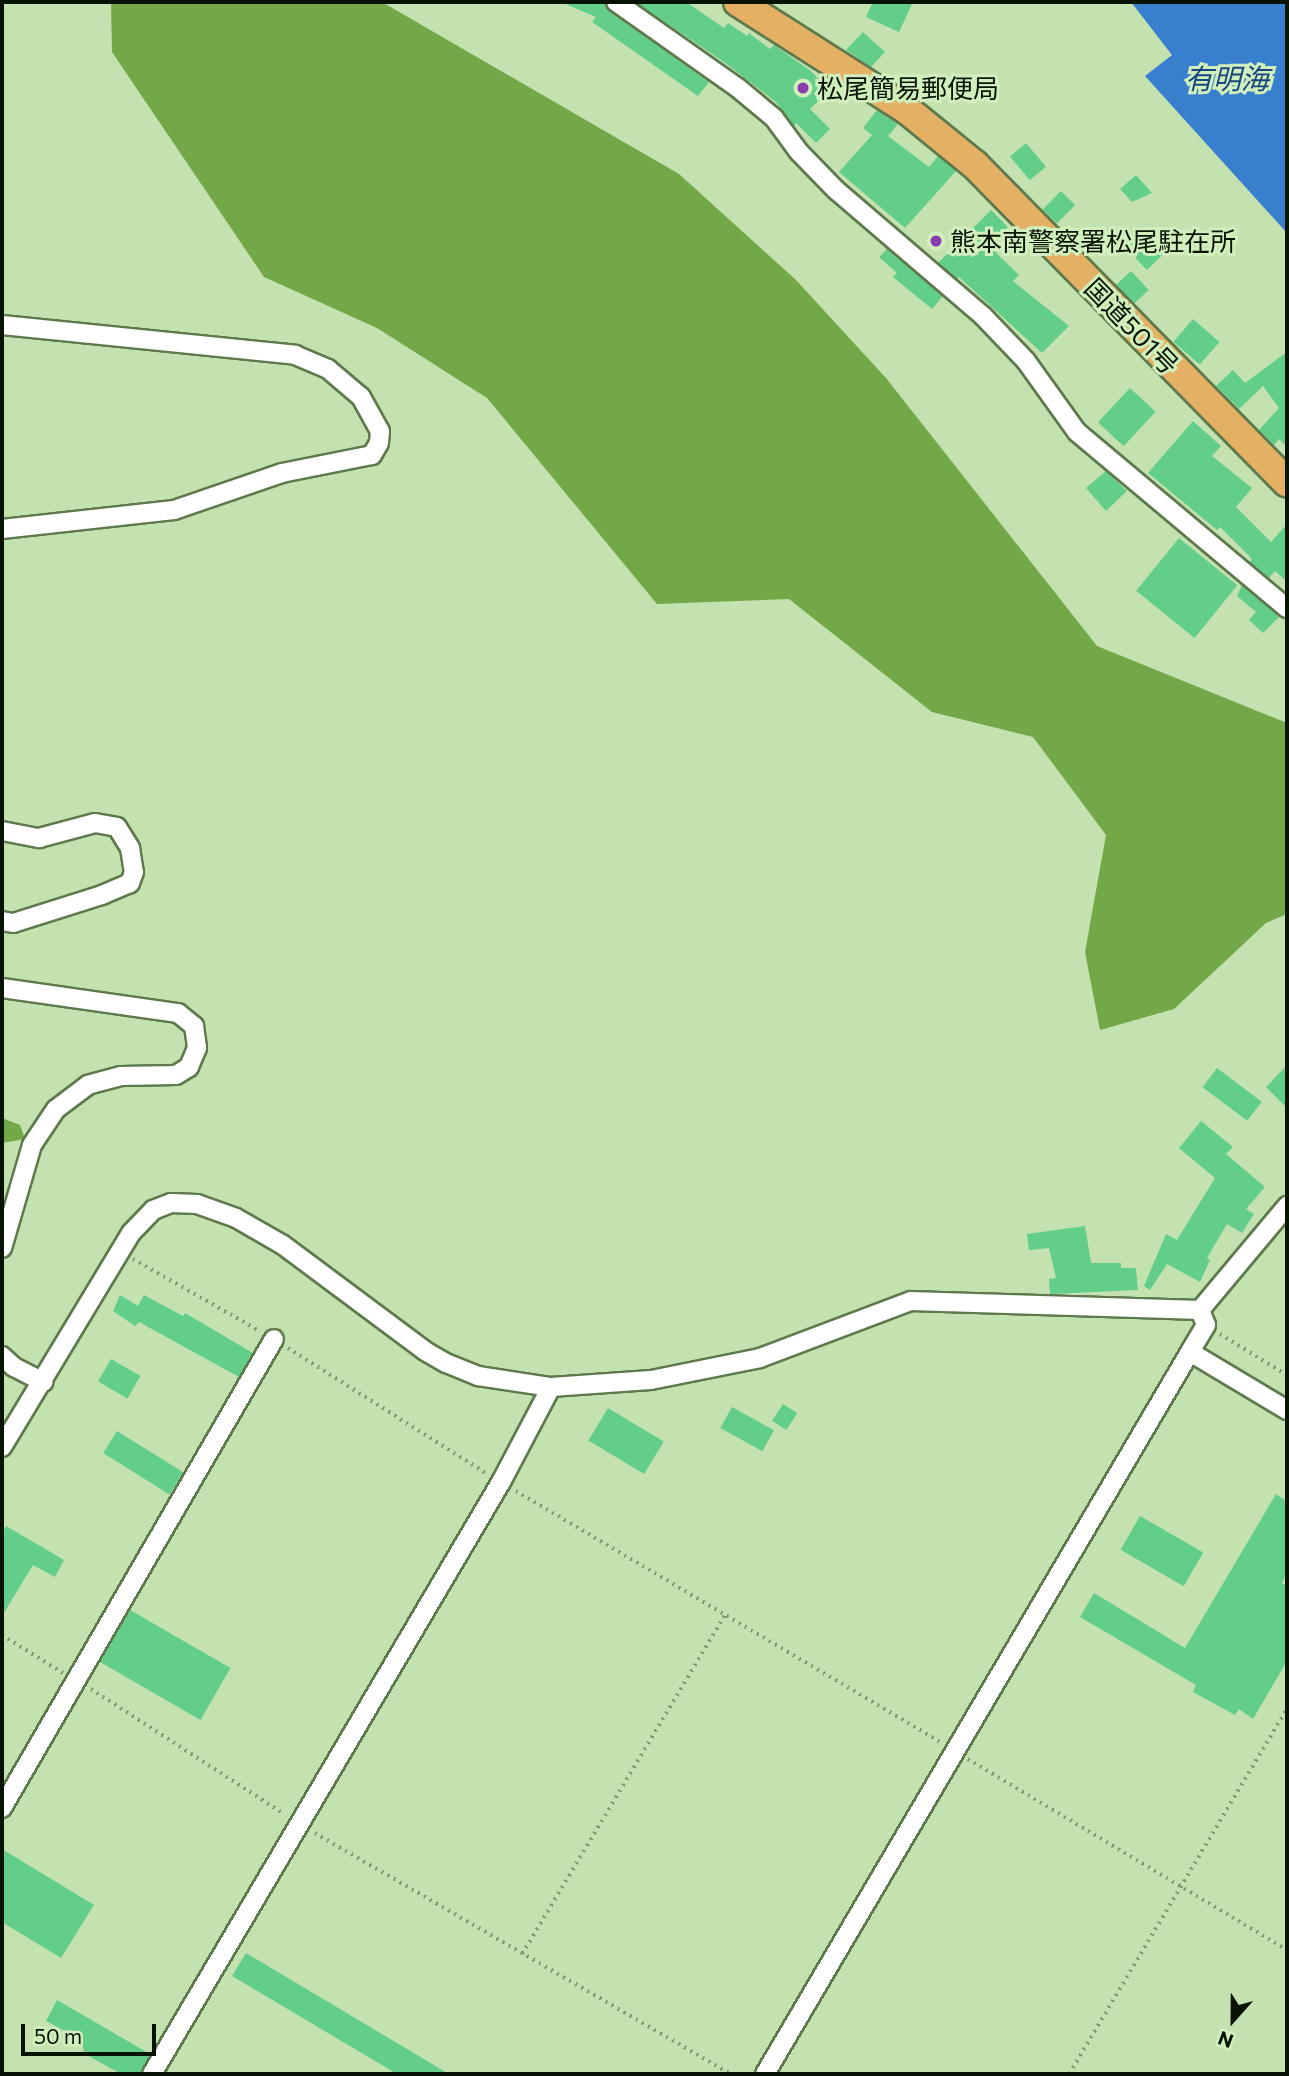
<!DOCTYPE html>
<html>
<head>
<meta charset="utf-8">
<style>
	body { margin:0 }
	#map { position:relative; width:1289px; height:2076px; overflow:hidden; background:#c3e2b0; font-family:Commissioner,"Noto Sans JP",sans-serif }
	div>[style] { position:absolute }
	.forest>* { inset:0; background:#72a848 }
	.water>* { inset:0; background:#387fce }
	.building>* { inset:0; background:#63ce8a; transform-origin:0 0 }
	.path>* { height:3.5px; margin-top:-1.75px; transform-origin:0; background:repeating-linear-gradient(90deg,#819872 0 2px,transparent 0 7px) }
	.roads { filter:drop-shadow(2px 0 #5e794c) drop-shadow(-2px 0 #5e794c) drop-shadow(0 2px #5e794c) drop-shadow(0 -2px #5e794c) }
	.minor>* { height:18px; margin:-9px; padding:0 9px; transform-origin:9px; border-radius:9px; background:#fff }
	.trunk>* { height:28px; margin:-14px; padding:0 14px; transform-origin:14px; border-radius:14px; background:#e4b064 }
	.dots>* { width:19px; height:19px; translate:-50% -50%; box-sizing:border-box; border:4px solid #d0efbd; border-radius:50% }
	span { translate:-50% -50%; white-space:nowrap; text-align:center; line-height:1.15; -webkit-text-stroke:6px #d0efbd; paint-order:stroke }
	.poi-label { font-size:26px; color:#091303 }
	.left { translate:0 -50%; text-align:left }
	.street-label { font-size:26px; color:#091303 }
	.water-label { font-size:28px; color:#17477c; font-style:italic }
	.frame { position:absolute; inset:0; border:4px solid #091303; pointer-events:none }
	.north { position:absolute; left:1198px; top:1985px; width:70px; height:70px; -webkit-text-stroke:5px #d0efbd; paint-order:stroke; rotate:201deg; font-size:19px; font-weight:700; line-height:28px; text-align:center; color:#091303 }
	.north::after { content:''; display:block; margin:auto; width:24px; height:32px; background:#091303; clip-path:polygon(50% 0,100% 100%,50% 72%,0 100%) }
	.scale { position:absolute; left:21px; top:2024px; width:135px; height:32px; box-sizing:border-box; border:4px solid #091303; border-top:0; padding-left:9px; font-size:21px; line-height:24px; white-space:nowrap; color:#091303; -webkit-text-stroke:5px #d0efbd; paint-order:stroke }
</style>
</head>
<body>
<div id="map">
	<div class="forest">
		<div style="clip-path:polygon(111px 2px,382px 2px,679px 174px,796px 280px,886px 378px,1097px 646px,1287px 723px,1287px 914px,1266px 923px,1174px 1009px,1100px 1030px,1085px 952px,1106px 835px,1033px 737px,932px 712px,789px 599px,657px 604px,487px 398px,377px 328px,264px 277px,112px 52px)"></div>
		<div style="clip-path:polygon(2px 1118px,20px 1125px,25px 1139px,2px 1143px)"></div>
	</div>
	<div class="water">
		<div style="clip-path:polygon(1131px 2px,1287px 2px,1287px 233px,1145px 76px,1172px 55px)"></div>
	</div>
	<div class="building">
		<div style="clip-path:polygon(561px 2px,605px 2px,609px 11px,709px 82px,698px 96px,592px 22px,596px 17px)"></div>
		<div style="clip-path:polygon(635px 2px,686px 2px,724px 28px,728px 23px,747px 36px,749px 33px,770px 49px,774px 45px,811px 71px,829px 91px,810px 109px,830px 129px,816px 143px,796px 123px,794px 126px,776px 102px,724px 62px)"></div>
		<div style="clip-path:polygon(873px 2px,913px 2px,899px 32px,866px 17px)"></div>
		<div style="clip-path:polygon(863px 32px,885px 52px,871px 67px,846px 50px)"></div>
		<div style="clip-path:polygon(877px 110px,898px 124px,888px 136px,929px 167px,938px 156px,956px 171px,905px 228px,839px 172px,872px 135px,863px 128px)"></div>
		<div style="left:1026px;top:143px;width:31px;height:21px;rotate:50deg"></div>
		<div style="clip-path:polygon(1136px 175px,1152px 193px,1132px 202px,1120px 189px)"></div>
		<div style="left:1061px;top:191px;width:20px;height:26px;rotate:45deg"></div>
		<div style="clip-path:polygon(991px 210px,1008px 227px,989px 246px,1019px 275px,1013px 281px,1069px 326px,1042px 353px,959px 277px,957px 279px,938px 263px)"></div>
		<div style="left:1142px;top:226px;width:35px;height:27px;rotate:46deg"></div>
		<div style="clip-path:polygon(887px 249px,943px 296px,932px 309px,893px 277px,897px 273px,879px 257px)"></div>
		<div style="left:1131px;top:271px;width:26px;height:21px;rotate:47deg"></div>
		<div style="left:1193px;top:319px;width:35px;height:30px;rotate:41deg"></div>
		<div style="clip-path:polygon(1287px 352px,1287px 447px,1279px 439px,1274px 445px,1259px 430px,1279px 408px,1263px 386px,1239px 409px,1216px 386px,1233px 370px,1245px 383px)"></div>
		<div style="left:1130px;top:388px;width:35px;height:47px;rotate:43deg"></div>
		<div style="clip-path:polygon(1193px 421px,1221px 446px,1212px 456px,1252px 488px,1236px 507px,1271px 542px,1287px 524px,1287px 582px,1275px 571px,1269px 578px,1250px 562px,1252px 559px,1220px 527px,1217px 530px,1148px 473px)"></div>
		<div style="clip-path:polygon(1106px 471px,1127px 491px,1106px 511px,1086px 488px)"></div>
		<div style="left:1179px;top:538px;width:75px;height:68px;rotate:39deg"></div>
		<div style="clip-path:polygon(1242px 585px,1279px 617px,1263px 633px,1249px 620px,1256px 612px,1237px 596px)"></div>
		<div style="clip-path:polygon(1287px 1065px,1287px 1108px,1266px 1087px)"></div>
		<div style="left:1217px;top:1068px;width:56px;height:24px;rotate:37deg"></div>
		<div style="clip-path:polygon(1201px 1121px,1233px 1147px,1226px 1154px,1265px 1187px,1246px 1209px,1254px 1214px,1242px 1233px,1227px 1224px,1207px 1258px,1210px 1260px,1200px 1282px,1167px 1264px,1150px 1290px,1144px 1286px,1166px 1234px,1177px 1240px,1215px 1178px,1179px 1148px)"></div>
		<div style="clip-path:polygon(1085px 1226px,1091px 1263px,1121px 1263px,1121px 1268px,1136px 1268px,1138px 1290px,1050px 1294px,1049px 1279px,1056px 1278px,1049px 1248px,1029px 1250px,1027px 1234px)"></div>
		<div style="clip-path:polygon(120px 1295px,138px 1306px,144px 1295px,183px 1316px,185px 1313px,253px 1353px,239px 1377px,139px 1322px,135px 1326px,113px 1311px)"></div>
		<div style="left:111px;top:1359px;width:34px;height:26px;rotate:30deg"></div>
		<div style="left:783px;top:1404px;width:17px;height:20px;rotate:33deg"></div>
		<div style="left:732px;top:1407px;width:48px;height:24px;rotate:29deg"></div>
		<div style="left:608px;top:1408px;width:65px;height:38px;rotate:31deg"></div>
		<div style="left:117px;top:1431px;width:78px;height:26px;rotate:32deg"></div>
		<div style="clip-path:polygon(1276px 1494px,1287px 1501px,1287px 1573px,1282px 1583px,1287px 1586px,1287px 1661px,1253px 1719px,1239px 1709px,1235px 1715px,1193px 1692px,1196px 1685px,1080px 1617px,1094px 1593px,1185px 1648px)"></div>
		<div style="left:1140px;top:1516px;width:73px;height:39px;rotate:30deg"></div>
		<div style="clip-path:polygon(6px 1526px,64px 1560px,55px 1577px,33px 1565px,2px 1616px,2px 1534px)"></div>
		<div style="left:130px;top:1610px;width:116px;height:60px;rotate:30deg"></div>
		<div style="clip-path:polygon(2px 1849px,94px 1905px,61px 1958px,2px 1922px)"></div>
		<div style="clip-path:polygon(246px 1953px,449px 2074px,397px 2074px,232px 1976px)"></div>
		<div style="clip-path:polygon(57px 2000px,150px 2054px,141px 2074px,121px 2074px,85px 2054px,80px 2039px,46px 2021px)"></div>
	</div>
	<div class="path">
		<div style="left:133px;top:1259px;width:146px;rotate:29.6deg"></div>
		<div style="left:1220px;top:1334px;width:79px;rotate:31.5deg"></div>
		<div style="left:288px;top:1348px;width:234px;rotate:32.3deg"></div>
		<div style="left:516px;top:1491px;width:493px;rotate:30.6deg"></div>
		<div style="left:2px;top:1635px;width:72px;rotate:31.9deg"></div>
		<div style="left:91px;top:1689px;width:230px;rotate:32.9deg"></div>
		<div style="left:968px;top:1759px;width:372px;rotate:30.9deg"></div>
		<div style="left:315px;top:1833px;width:481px;rotate:30.1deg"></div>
		<div style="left:522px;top:1954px;width:394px;rotate:-59.1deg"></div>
		<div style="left:1069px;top:2074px;width:425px;rotate:-59.2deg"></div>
	</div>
	<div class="roads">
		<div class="minor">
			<div style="left:616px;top:2px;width:149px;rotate:35.2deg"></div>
			<div style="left:738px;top:88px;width:47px;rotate:39.8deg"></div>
			<div style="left:774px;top:118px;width:42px;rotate:53.7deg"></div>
			<div style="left:799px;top:152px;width:53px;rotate:45.8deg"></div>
			<div style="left:836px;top:190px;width:194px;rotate:40.6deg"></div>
			<div style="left:983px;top:316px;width:62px;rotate:46.3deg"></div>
			<div style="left:1026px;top:361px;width:87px;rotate:54.3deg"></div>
			<div style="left:1077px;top:432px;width:274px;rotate:40deg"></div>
			<div style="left:2px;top:325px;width:295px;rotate:5.8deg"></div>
			<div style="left:295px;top:355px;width:36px;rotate:23deg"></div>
			<div style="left:328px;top:369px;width:43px;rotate:40.3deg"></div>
			<div style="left:361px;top:397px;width:39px;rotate:61deg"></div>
			<div style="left:380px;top:431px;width:12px;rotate:95deg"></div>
			<div style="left:379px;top:443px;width:14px;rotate:120deg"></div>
			<div style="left:372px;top:455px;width:92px;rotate:168.7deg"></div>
			<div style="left:282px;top:473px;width:114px;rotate:161.1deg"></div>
			<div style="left:174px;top:510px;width:173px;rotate:173.7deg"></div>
			<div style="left:2px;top:831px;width:38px;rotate:11deg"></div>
			<div style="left:39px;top:838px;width:58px;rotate:-15deg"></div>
			<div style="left:95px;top:823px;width:22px;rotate:10deg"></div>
			<div style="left:117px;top:827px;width:25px;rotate:58deg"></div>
			<div style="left:130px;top:848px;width:24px;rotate:81deg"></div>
			<div style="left:134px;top:872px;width:12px;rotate:110deg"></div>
			<div style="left:130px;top:883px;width:30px;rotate:157deg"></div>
			<div style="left:102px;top:895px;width:93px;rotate:162.5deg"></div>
			<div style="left:13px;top:923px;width:11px;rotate:-170deg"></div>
			<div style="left:2px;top:988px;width:178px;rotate:8.1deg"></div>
			<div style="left:178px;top:1013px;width:21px;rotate:39deg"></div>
			<div style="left:194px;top:1026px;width:22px;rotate:82deg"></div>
			<div style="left:197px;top:1048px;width:21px;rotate:113deg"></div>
			<div style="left:189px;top:1067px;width:15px;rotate:148deg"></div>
			<div style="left:176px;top:1075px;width:55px;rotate:179deg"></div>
			<div style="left:121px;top:1076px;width:34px;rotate:165deg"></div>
			<div style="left:88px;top:1085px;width:40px;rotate:143deg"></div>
			<div style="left:56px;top:1109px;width:43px;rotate:123.7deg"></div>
			<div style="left:32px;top:1145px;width:107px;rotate:106.2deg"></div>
			<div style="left:1200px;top:1310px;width:16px;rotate:68deg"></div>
			<div style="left:1206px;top:1325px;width:31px;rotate:121deg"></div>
			<div style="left:1190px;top:1352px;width:113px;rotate:30.9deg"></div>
			<div style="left:1200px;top:1310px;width:136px;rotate:-50.1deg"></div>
			<div style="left:2px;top:1356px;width:16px;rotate:43deg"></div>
			<div style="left:14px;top:1367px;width:33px;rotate:27deg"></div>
			<div style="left:2px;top:1447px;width:250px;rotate:-58.9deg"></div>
			<div style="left:131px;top:1233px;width:32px;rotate:-46deg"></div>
			<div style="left:153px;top:1210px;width:19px;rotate:-21deg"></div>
			<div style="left:171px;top:1203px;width:26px;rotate:2deg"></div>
			<div style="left:197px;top:1204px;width:41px;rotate:19.7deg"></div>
			<div style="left:236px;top:1218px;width:54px;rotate:29.9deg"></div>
			<div style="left:283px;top:1245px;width:177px;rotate:36.7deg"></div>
			<div style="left:425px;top:1351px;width:24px;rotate:30deg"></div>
			<div style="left:446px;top:1363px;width:35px;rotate:22deg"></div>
			<div style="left:478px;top:1376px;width:74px;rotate:8.6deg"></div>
			<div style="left:551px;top:1387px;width:100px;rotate:-4deg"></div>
			<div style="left:651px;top:1380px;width:111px;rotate:-11.4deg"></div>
			<div style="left:760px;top:1358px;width:161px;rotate:-20.7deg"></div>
			<div style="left:911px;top:1301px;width:289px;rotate:1.8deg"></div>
			<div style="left:2px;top:1808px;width:542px;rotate:-59.89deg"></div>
			<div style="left:152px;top:2074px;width:687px;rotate:-59.48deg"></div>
			<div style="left:501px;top:1482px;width:107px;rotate:-62.2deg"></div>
			<div style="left:765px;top:2074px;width:838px;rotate:-59.52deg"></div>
		</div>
		<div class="trunk">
			<div style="left:738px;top:2px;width:199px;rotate:32.5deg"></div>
			<div style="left:906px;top:109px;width:89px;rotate:39.1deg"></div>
			<div style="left:975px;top:165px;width:445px;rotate:45.5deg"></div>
		</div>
	</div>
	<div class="dots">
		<div style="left:803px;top:88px;background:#8a3dad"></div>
		<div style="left:936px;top:241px;background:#8a3dad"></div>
	</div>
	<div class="poi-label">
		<span class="left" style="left:817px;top:88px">松尾簡易郵便局</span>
		<span class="left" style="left:950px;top:241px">熊本南警察署松尾駐在所</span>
	</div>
	<div class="street-label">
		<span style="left:1132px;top:326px;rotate:46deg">国道501号</span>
	</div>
	<div class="water-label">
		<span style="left:1227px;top:78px">有明海</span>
	</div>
	<div class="frame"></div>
	<div class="north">N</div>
	<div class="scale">50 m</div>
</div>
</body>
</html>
